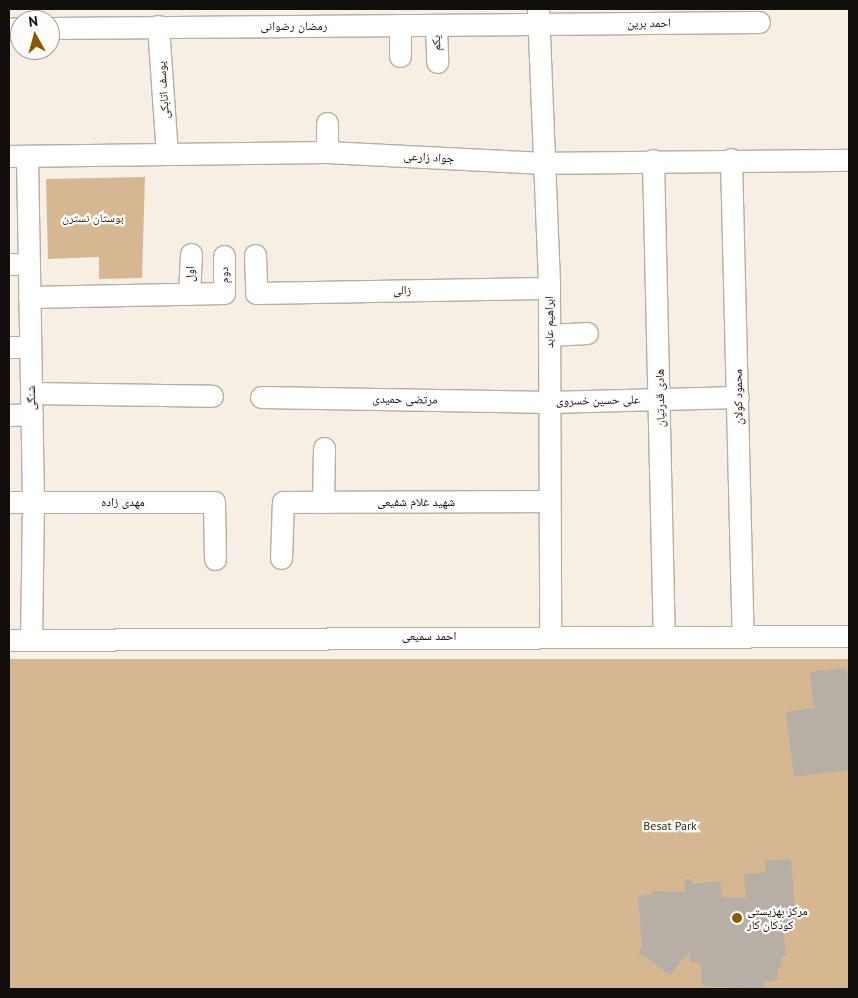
<!DOCTYPE html>
<html>
<head>
<meta charset="utf-8">
<style>
	body { margin:0 }
	#map { position:relative; width:858px; height:998px; overflow:hidden; background:#f7efe4; font-family:"PT Sans","Noto Naskh Arabic",sans-serif }
	div>[style] { position:absolute }
	.green>* { inset:0; background:#d5b892; transform-origin:0 0 }
	.building>* { inset:0; background:#b7afa5 }
	.roads { filter:drop-shadow(1px 0 #b6aea4) drop-shadow(-1px 0 #b6aea4) drop-shadow(0 1px #b6aea4) drop-shadow(0 -1px #b6aea4) }
	.minor>* { height:21px; margin:-10.5px; padding:0 10.5px; transform-origin:10.5px; border-radius:10.5px; background:#fff }
	.dots>* { width:14px; height:14px; translate:-50% -50%; box-sizing:border-box; border:2px solid #fffdfb; border-radius:50% }
	span { translate:-50% -50%; white-space:nowrap; text-align:center; line-height:1.15; -webkit-text-stroke:4.5px #fffdfb; paint-order:stroke }
	.street-label { font-size:12px; color:#110e0b }
	.park-label { font-size:12px; color:#3c2b13 }
	.poi-label { font-size:12px; color:#110e0b }
	.left { translate:0 -50%; text-align:left }
	.frame { position:absolute; inset:0; border:10px solid #110e0b; pointer-events:none }
	.north { position:absolute; left:10px; top:10px; width:50px; height:50px; box-sizing:border-box; background:#fffdfb; border:1px solid #a09d9b; border-radius:50%; rotate:353deg; font-size:14px; font-weight:700; line-height:20px; text-align:center; color:#110e0b }
	.north::after { content:''; display:block; margin:auto; width:18px; height:22px; background:#895a00; clip-path:polygon(50% 0,100% 100%,50% 72%,0 100%) }
</style>
</head>
<body>
<div id="map">
	<div class="green">
		<div style="clip-path:polygon(145px 177px,142px 278px,99px 279px,99px 257px,48px 259px,46px 179px)"></div>
		<div style="left:849px;top:659px;width:330px;height:840px;rotate:90deg"></div>
	</div>
	<div class="building">
		<div style="clip-path:polygon(846px 668px,849px 686px,849px 770px,794px 777px,786px 712px,814px 708px,810px 672px)"></div>
		<div style="clip-path:polygon(791px 859px,796px 923px,783px 924px,786px 956px,781px 957px,782px 967px,777px 968px,778px 980px,764px 982px,765px 989px,702px 986px,700px 962px,691px 963px,689px 952px,670px 975px,638px 952px,642px 947px,638px 896px,654px 894px,653px 891px,686px 892px,684px 879px,691px 879px,692px 884px,721px 881px,722px 897px,746px 898px,744px 874px,766px 872px,765px 861px)"></div>
	</div>
	<div class="roads">
		<div class="minor">
			<div style="left:538px;top:9px;width:279px;rotate:87.7deg"></div>
			<div style="left:549px;top:288px;width:347px;rotate:89.8deg"></div>
			<div style="left:400px;top:25px;width:31px;rotate:90deg"></div>
			<div style="left:436px;top:25px;width:37px;rotate:88deg"></div>
			<div style="left:158px;top:26px;width:128px;rotate:86deg"></div>
			<div style="left:50px;top:28px;width:709px;rotate:-0.48deg"></div>
			<div style="left:9px;top:29px;width:11px;rotate:-5deg"></div>
			<div style="left:327px;top:123px;width:29px;rotate:90deg"></div>
			<div style="left:9px;top:156px;width:318px;rotate:-0.7deg"></div>
			<div style="left:327px;top:152px;width:214px;rotate:2.9deg"></div>
			<div style="left:541px;top:163px;width:308px;rotate:-0.6deg"></div>
			<div style="left:27px;top:156px;width:346px;rotate:89deg"></div>
			<div style="left:33px;top:502px;width:137px;rotate:90.8deg"></div>
			<div style="left:731px;top:159px;width:475px;rotate:88.6deg"></div>
			<div style="left:653px;top:160px;width:475px;rotate:88.7deg"></div>
			<div style="left:255px;top:255px;width:38px;rotate:88deg"></div>
			<div style="left:256px;top:293px;width:293px;rotate:-1deg"></div>
			<div style="left:9px;top:264px;width:20px"></div>
			<div style="left:189px;top:294px;width:40px;rotate:-87.1deg"></div>
			<div style="left:29px;top:297px;width:195px;rotate:-1.2deg"></div>
			<div style="left:224px;top:293px;width:37px;rotate:-90deg"></div>
			<div style="left:549px;top:335px;width:38px;rotate:-3deg"></div>
			<div style="left:9px;top:347px;width:21px"></div>
			<div style="left:31px;top:393px;width:181px;rotate:0.9deg"></div>
			<div style="left:261px;top:397px;width:288px;rotate:1deg"></div>
			<div style="left:549px;top:402px;width:189px;rotate:-1.5deg"></div>
			<div style="left:9px;top:415px;width:23px;rotate:-2deg"></div>
			<div style="left:9px;top:502px;width:205px"></div>
			<div style="left:214px;top:502px;width:57px;rotate:89deg"></div>
			<div style="left:323px;top:502px;width:54px;rotate:-88.9deg"></div>
			<div style="left:281px;top:558px;width:56px;rotate:-88deg"></div>
			<div style="left:283px;top:502px;width:266px;rotate:-0.2deg"></div>
			<div style="left:9px;top:640px;width:840px;rotate:-0.27deg"></div>
		</div>
	</div>
	<div class="dots">
		<div style="left:737px;top:918px;background:#895a00"></div>
	</div>
	<div class="street-label">
		<span style="left:649px;top:23px;rotate:-1deg">احمد برین</span>
		<span style="left:294px;top:26px">رمضان رضوانی</span>
		<span style="left:436px;top:43px;rotate:-92deg">یکم</span>
		<span style="left:163px;top:90px;rotate:-94deg">یوسف اتابکی</span>
		<span style="left:429px;top:157px;rotate:3deg">جواد زارعی</span>
		<span style="left:190px;top:274px;rotate:-88deg">اول</span>
		<span style="left:224px;top:275px;rotate:-91deg">دوم</span>
		<span style="left:402px;top:290px;rotate:-1deg">زالی</span>
		<span style="left:549px;top:322px;rotate:-90deg">ابراهیم عابد</span>
		<span style="left:738px;top:397px;rotate:-91deg">محمود کولان</span>
		<span style="left:31px;top:398px;rotate:-91deg">شنگی</span>
		<span style="left:660px;top:398px;rotate:-91deg">هادی قدرتیان</span>
		<span style="left:405px;top:399px;rotate:1deg">مرتضی حمیدی</span>
		<span style="left:598px;top:400px;rotate:-1deg">علی حسین خسروی</span>
		<span style="left:123px;top:502px">مهدی زاده</span>
		<span style="left:416px;top:502px">شهید غلام شفیعی</span>
		<span style="left:429px;top:636px">احمد سمیعی</span>
	</div>
	<div class="park-label">
		<span style="left:93px;top:218px">بوستان نسترن</span>
		<span style="left:670px;top:826px">Besat Park</span>
	</div>
	<div class="poi-label">
		<span class="left" style="left:747px;top:918px">مرکز بهزیستی<br>کودکان کار</span>
	</div>
	<div class="frame"></div>
	<div class="north">N</div>
</div>
</body>
</html>
